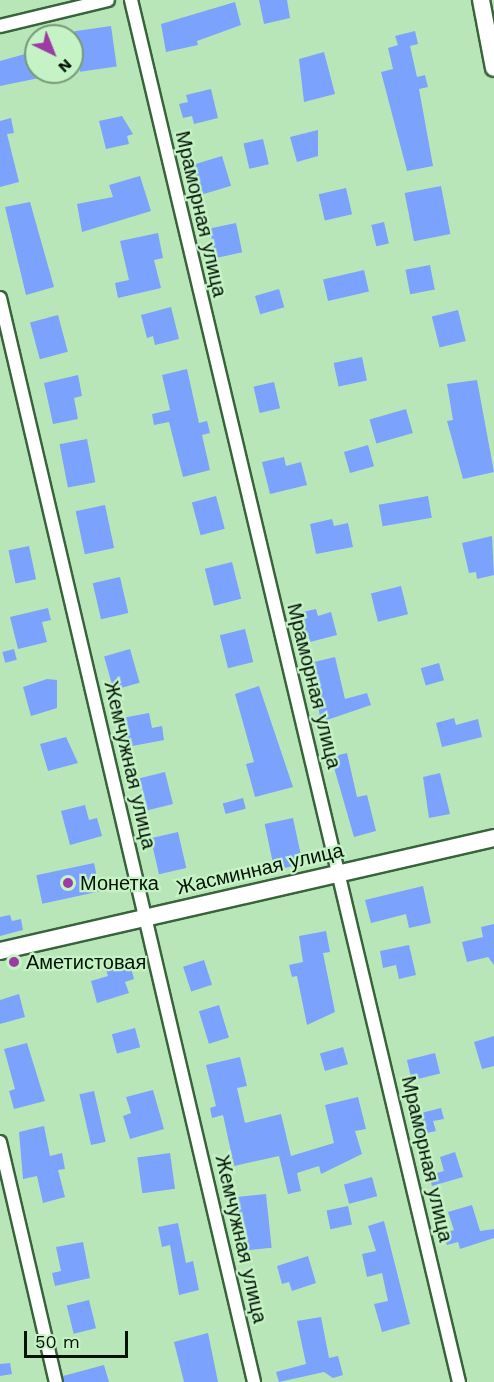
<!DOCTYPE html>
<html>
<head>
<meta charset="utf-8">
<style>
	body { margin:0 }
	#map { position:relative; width:494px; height:1382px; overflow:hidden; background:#b8e6b9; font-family:"Work Sans",sans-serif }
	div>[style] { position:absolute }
	.building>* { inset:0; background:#7ba2fd; transform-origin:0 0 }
	.roads { filter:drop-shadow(2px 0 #39633c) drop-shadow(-2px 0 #39633c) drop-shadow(0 2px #39633c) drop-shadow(0 -2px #39633c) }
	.street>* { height:12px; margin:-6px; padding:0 6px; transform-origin:6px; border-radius:6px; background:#fff }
	.secondary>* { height:16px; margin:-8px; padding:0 8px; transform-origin:8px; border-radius:8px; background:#fff }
	.dots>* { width:16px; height:16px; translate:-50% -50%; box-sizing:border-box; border:3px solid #c5f3c6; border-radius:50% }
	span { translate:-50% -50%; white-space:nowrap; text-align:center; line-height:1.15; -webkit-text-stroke:4.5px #c5f3c6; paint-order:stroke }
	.street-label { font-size:20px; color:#031204 }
	.poi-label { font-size:20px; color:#031204 }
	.left { translate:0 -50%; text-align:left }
	.north { position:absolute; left:24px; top:24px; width:60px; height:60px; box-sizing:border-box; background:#c5f3c6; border:2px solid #779978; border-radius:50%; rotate:137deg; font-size:16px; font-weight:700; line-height:24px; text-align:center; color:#031204 }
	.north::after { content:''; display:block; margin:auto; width:21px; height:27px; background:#9c3ba2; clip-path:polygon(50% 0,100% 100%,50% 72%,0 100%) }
	.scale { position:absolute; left:24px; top:1331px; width:104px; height:27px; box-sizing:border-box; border:3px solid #031204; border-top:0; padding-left:8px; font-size:18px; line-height:21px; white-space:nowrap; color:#031204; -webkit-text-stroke:4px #c5f3c6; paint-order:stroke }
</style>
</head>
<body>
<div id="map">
	<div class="building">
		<div style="clip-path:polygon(259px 0,287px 0,290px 18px,264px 24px)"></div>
		<div style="clip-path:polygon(235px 2px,241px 25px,197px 41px,198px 45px,166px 52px,161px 24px)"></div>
		<div style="left:111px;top:26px;width:41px;height:37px;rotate:82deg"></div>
		<div style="clip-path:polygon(415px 31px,418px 44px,410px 46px,417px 77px,425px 75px,428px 87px,419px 89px,433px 166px,407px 171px,381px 72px,393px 69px,388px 48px,398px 45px,395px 36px)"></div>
		<div style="clip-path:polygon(324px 52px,335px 94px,304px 102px,299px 59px)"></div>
		<div style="clip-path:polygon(25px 54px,39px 78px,0 86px,0 61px)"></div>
		<div style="clip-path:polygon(211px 89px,218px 118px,194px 124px,192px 116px,183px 118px,179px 104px,188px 102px,186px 95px)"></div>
		<div style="clip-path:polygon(122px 116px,133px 134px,127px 136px,129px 144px,106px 149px,99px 121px)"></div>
		<div style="clip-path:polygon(11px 118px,14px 133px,7px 134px,19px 182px,0 187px,0 121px)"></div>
		<div style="clip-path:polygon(318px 130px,318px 156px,297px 162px,290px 137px)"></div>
		<div style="left:263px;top:139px;width:26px;height:20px;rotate:77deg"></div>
		<div style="left:222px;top:156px;width:31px;height:31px;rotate:73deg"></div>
		<div style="clip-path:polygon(140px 176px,151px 211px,82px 232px,77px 204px,113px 197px,109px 185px)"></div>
		<div style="left:441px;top:186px;width:49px;height:37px;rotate:79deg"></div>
		<div style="left:346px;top:188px;width:27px;height:28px;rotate:77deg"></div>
		<div style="clip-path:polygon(30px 202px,54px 287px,26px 295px,5px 207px)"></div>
		<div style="left:384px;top:222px;width:22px;height:13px;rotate:77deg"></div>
		<div style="left:236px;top:223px;width:30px;height:27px;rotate:78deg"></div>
		<div style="clip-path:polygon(158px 233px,163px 258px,154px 260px,161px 288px,118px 298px,115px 283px,129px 280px,120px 241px)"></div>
		<div style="left:430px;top:265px;width:25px;height:25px;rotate:79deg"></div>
		<div style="left:364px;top:270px;width:22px;height:42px;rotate:77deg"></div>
		<div style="left:279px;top:289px;width:19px;height:25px;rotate:74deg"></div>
		<div style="clip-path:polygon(171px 307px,179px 339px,155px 345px,153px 336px,147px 338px,141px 315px)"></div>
		<div style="left:458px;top:310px;width:32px;height:27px;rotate:76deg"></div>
		<div style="left:58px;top:315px;width:38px;height:29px;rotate:75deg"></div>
		<div style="left:362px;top:357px;width:24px;height:29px;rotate:78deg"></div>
		<div style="clip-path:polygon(187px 369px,199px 423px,207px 421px,210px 433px,202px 435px,210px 470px,183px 477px,169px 422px,154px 425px,152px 414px,170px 410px,162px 375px)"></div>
		<div style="clip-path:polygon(78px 375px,82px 396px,74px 398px,78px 419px,53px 424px,44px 383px)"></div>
		<div style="clip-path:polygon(477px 380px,494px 472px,463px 479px,447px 421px,453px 420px,447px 384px)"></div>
		<div style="left:274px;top:382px;width:27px;height:21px;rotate:77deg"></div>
		<div style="left:406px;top:409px;width:25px;height:38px;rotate:74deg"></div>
		<div style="left:87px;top:439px;width:44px;height:28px;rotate:79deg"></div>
		<div style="left:368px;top:445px;width:22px;height:25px;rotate:74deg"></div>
		<div style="clip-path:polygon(284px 457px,286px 466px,301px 462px,307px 485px,270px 494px,262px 462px)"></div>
		<div style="left:216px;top:496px;width:34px;height:25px;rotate:75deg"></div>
		<div style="left:428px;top:496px;width:22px;height:50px;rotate:80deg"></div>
		<div style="left:105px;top:505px;width:44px;height:30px;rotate:78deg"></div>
		<div style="clip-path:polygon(332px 519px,334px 526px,348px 523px,353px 547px,316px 554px,310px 524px)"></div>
		<div style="clip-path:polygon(492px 536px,494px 575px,477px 579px,476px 572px,469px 573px,462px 543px)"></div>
		<div style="left:29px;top:546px;width:34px;height:21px;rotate:78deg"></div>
		<div style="left:232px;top:562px;width:38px;height:28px;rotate:76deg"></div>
		<div style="left:120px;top:577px;width:37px;height:28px;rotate:77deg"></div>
		<div style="left:401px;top:586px;width:29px;height:31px;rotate:76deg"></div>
		<div style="clip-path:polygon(48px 608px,51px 620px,42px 622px,47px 642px,18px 649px,10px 617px)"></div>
		<div style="clip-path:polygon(316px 609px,318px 616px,331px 612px,337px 635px,310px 642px,308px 633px,300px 635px,294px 614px)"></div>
		<div style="left:245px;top:629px;width:34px;height:26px;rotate:76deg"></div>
		<div style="left:14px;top:649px;width:11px;height:12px;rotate:75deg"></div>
		<div style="left:130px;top:649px;width:35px;height:27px;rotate:74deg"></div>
		<div style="clip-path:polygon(335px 657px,345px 699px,367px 693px,371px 705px,321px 722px,310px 663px)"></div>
		<div style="left:439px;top:663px;width:18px;height:19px;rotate:74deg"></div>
		<div style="clip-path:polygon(47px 679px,57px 680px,57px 708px,31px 716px,23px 687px)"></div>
		<div style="clip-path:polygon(259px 686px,293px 787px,255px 797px,246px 764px,254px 762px,235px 694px)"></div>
		<div style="clip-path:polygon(149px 713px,152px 728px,162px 726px,164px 740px,127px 747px,122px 718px)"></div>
		<div style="clip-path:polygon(454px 718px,456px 725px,478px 719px,482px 737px,442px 747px,436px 723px)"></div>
		<div style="clip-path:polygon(66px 737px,78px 763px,48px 771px,40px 744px)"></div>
		<div style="clip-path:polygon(347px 753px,357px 797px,367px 795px,376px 831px,354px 837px,331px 757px)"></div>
		<div style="left:165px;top:772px;width:33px;height:26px;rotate:76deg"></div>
		<div style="clip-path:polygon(440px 773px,450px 814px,429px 818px,423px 777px)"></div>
		<div style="left:243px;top:798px;width:11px;height:21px;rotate:75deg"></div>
		<div style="clip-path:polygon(85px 805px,89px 820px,97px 818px,102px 836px,70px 845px,61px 811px)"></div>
		<div style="left:293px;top:818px;width:47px;height:29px;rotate:78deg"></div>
		<div style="left:178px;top:832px;width:37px;height:28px;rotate:77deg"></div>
		<div style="left:94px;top:863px;width:29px;height:59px;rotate:78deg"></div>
		<div style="clip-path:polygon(423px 886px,431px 923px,409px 928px,406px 914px,371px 923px,365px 900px)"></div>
		<div style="clip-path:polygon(10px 915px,12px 921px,21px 919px,23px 930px,0 936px,0 917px)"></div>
		<div style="clip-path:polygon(494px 924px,494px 965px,488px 957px,467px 962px,462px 942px,483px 937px,481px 927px)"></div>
		<div style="clip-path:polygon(326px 931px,330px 952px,323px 953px,335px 1012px,307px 1025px,297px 976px,292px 977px,289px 965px,303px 962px,299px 936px)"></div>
		<div style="clip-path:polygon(409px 945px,416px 975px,399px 979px,396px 965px,383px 968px,380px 951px)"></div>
		<div style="clip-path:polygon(129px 960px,134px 979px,125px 982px,129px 993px,97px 1003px,91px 981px,108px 976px,105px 967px)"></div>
		<div style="left:204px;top:960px;width:26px;height:22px;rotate:72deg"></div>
		<div style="clip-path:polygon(19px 994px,25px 1017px,0 1024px,0 1000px)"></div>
		<div style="left:219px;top:1005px;width:34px;height:21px;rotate:73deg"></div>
		<div style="left:135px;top:1028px;width:20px;height:24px;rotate:75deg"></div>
		<div style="clip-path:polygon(494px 1036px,494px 1066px,482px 1069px,474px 1042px)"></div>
		<div style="clip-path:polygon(27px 1043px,45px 1101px,14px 1109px,9px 1091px,15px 1089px,4px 1049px)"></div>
		<div style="left:343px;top:1047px;width:18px;height:24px;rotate:74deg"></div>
		<div style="left:435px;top:1053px;width:21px;height:29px;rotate:76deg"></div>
		<div style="clip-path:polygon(240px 1057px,247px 1086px,237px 1088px,245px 1123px,281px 1114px,291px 1156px,334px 1143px,325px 1105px,358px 1097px,366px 1129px,355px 1131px,362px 1154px,321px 1174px,319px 1166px,297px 1173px,301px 1191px,288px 1194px,279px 1156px,234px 1166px,223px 1115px,212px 1118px,210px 1108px,216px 1106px,206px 1065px)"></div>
		<div style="clip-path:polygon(153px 1090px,164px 1129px,130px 1139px,123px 1116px,131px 1113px,126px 1097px)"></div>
		<div style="left:94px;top:1091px;width:52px;height:15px;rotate:77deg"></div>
		<div style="clip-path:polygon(441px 1108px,444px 1119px,433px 1121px,436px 1131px,418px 1135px,413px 1115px)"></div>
		<div style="clip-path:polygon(44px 1126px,50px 1156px,62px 1153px,65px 1169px,58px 1170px,65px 1197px,43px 1203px,37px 1176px,23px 1179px,19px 1132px)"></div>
		<div style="clip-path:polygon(455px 1152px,463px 1177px,432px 1186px,429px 1175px,444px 1171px,440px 1157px)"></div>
		<div style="left:170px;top:1153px;width:36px;height:33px;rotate:82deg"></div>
		<div style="left:372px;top:1177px;width:20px;height:29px;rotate:75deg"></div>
		<div style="left:266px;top:1194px;width:54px;height:29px;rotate:84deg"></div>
		<div style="clip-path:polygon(472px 1205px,480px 1231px,494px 1229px,494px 1238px,460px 1249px,458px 1242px,447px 1245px,443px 1234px,454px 1230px,448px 1212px)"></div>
		<div style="left:348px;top:1206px;width:19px;height:22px;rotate:78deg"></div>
		<div style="clip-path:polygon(384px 1221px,410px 1324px,382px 1332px,374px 1304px,388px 1301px,382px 1273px,367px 1277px,362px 1254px,376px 1251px,368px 1226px)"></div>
		<div style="clip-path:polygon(178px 1223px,186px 1263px,193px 1261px,199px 1290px,179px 1295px,170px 1245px,162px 1247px,158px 1227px)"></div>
		<div style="clip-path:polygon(83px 1242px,90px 1278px,55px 1286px,52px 1273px,61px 1271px,56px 1247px)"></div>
		<div style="clip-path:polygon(308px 1256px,316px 1283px,292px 1291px,289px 1282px,282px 1284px,277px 1266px)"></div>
		<div style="left:89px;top:1300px;width:29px;height:23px;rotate:76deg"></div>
		<div style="clip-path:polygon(321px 1317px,329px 1358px,338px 1356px,343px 1375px,333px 1378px,324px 1372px,279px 1382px,276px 1372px,306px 1364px,297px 1321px)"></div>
		<div style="clip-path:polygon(208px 1333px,218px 1382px,184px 1382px,174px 1342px)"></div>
		<div style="clip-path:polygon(10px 1363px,12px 1374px,0 1376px,0 1364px)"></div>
		<div style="clip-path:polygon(104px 1365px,109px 1382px,64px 1382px,63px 1376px)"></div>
	</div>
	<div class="roads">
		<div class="street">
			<div style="left:131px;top:0;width:1420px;rotate:76.65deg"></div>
			<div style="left:0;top:26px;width:111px;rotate:-13.5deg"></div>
			<div style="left:0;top:298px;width:1113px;rotate:76.81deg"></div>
			<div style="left:0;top:1142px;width:246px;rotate:76.9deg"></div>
		</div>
		<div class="secondary">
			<div style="left:481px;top:0;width:69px;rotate:79.2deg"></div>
			<div style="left:0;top:951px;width:507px;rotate:-12.88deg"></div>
		</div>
	</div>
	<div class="dots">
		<div style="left:68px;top:883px;background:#9c3ba2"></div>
		<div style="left:14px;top:962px;background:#9c3ba2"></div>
	</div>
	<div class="street-label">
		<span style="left:201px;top:214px;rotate:77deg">Мраморная улица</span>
		<span style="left:314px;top:686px;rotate:76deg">Мраморная улица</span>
		<span style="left:130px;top:765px;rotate:77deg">Жемчужная улица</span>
		<span style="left:260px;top:869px;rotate:-13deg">Жасминная улица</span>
		<span style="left:427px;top:1159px;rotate:77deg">Мраморная улица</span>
		<span style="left:241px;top:1239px;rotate:77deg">Жемчужная улица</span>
	</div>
	<div class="poi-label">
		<span class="left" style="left:80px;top:883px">Монетка</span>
		<span class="left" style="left:26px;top:962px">Аметистовая</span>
	</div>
	<div class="north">N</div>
	<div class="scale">50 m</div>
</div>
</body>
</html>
